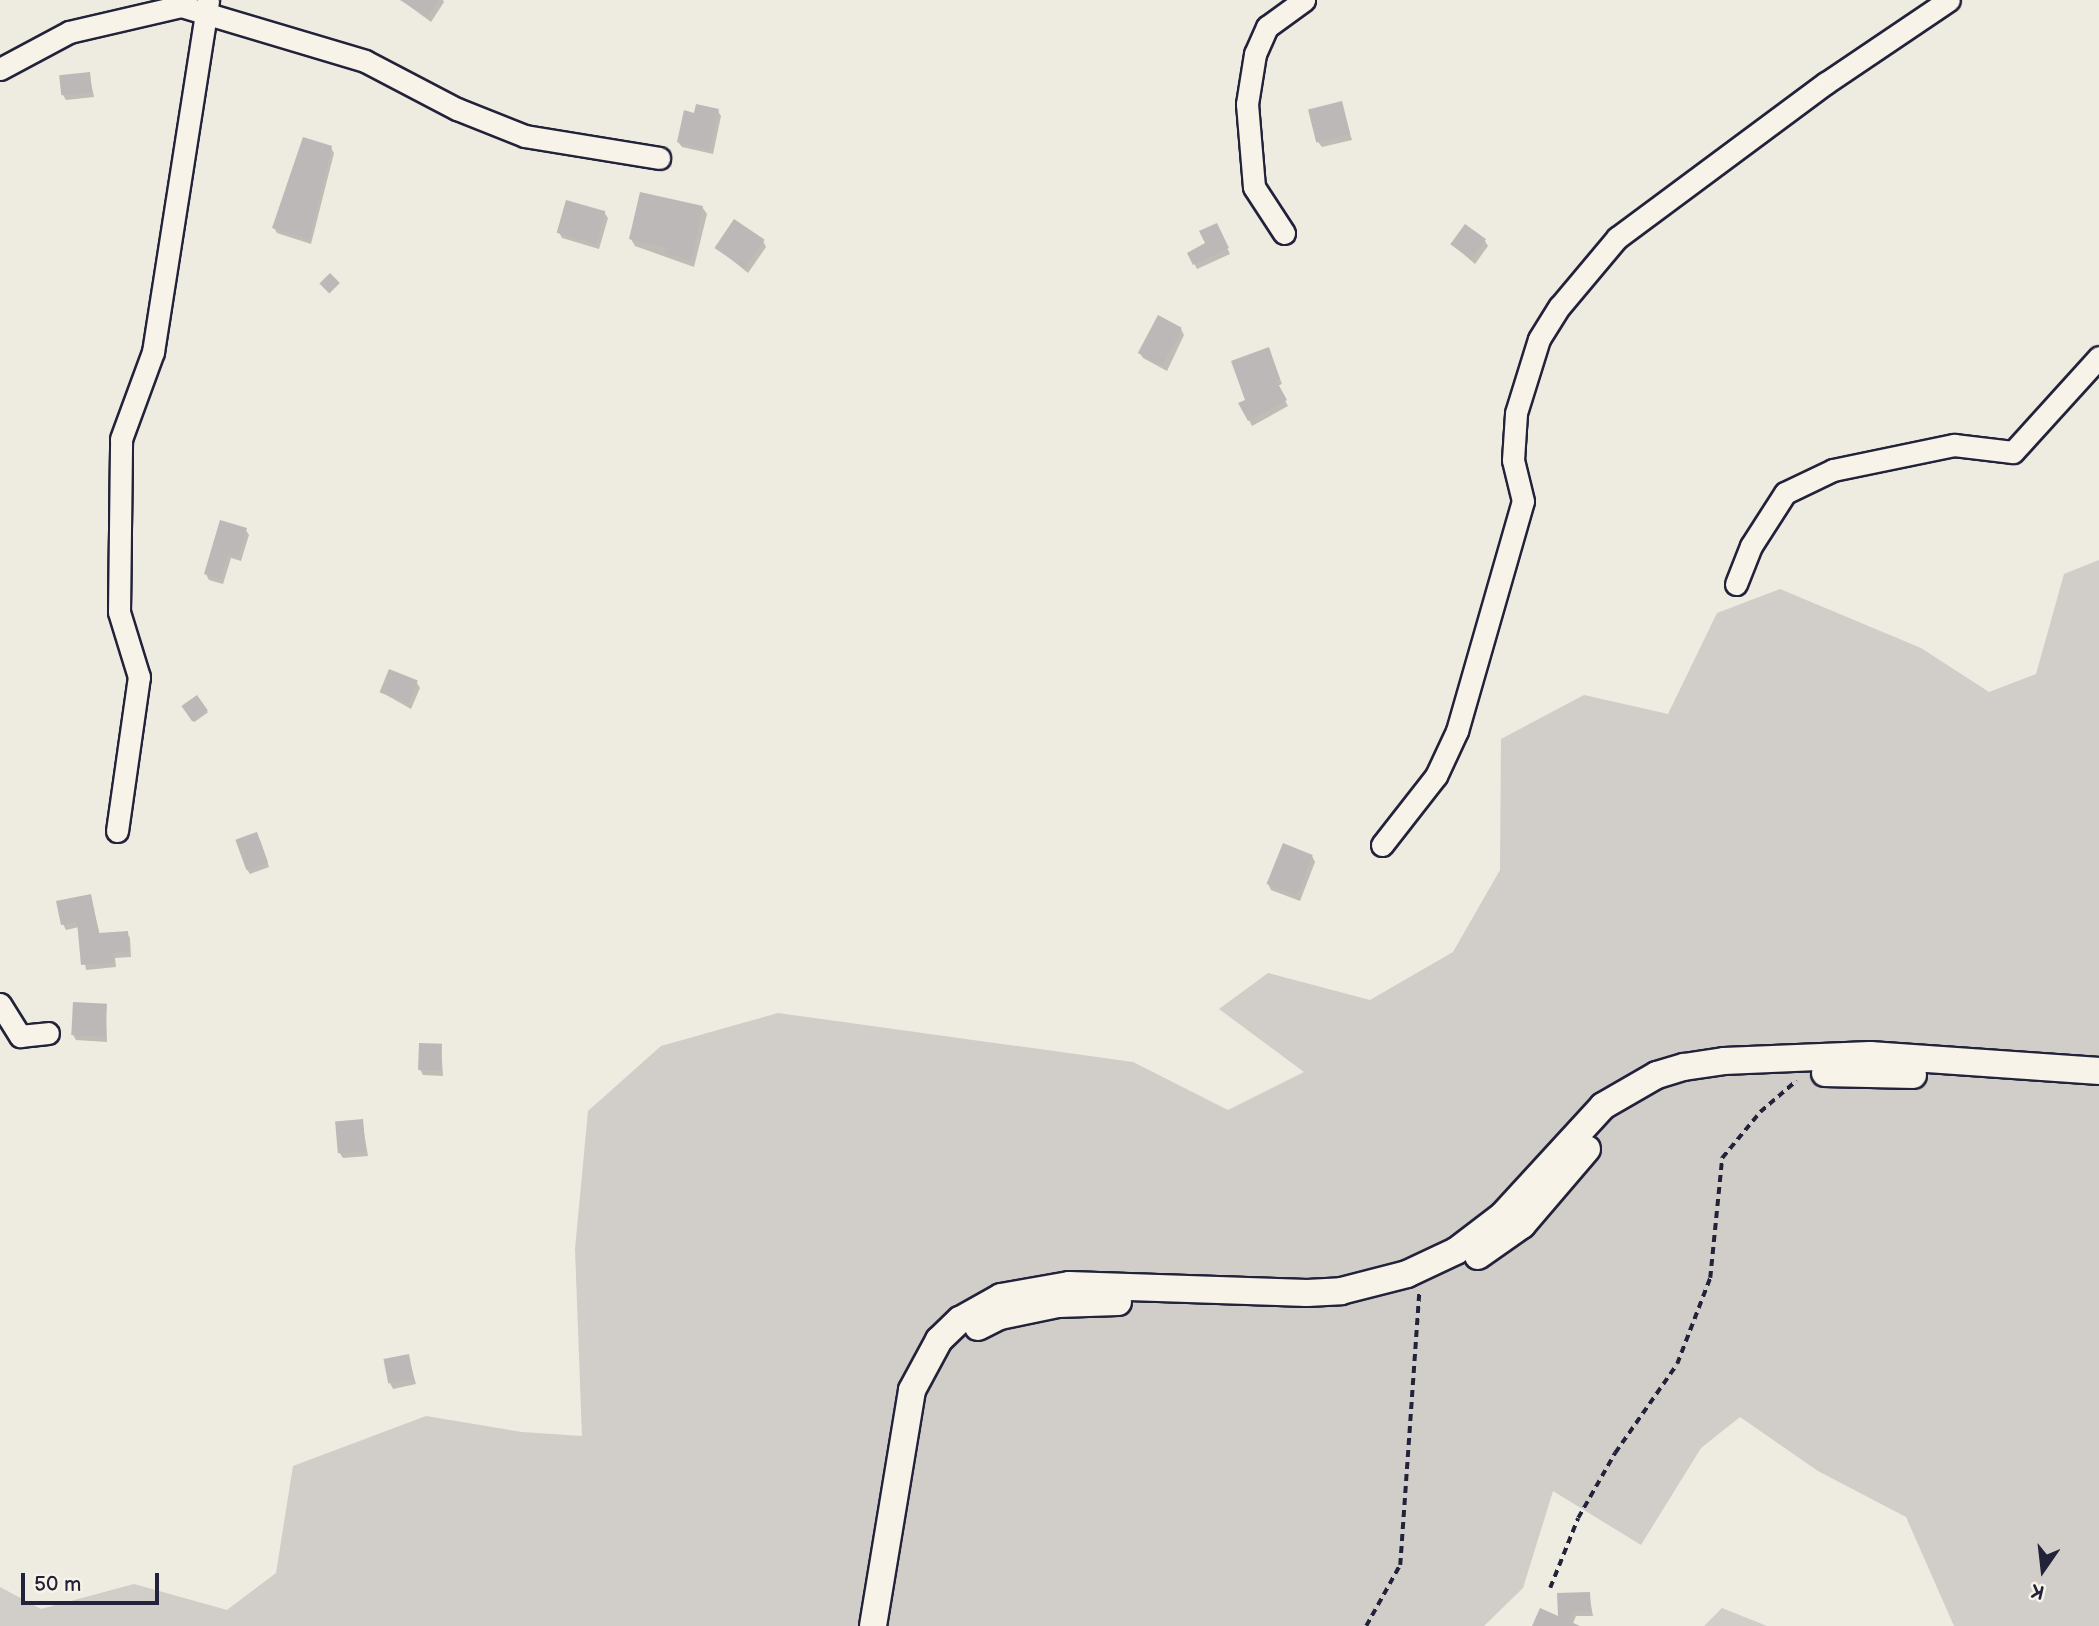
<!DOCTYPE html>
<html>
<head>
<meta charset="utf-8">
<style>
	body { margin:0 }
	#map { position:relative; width:2099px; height:1626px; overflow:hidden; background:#eeebe1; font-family:"Balsamiq Sans",sans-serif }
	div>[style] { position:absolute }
	.green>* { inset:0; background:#d1cdc9 }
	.shadow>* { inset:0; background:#0003; transform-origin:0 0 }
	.building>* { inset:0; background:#bbb8b7; transform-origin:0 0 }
	.path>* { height:3.5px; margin-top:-1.75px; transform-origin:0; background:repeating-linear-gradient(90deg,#22223b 0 7px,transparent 0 12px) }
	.roads { filter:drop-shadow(2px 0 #22223b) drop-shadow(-2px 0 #22223b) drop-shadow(0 2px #22223b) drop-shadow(0 -2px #22223b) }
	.minor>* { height:21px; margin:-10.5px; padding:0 10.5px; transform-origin:10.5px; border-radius:10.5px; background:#f7f3e8 }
	.major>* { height:26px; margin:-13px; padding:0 13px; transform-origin:13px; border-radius:13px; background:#f7f3e8 }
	span { translate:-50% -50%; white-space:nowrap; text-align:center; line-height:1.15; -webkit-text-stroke:7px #f7f3e8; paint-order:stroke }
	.north { position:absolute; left:2008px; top:1535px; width:70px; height:70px; -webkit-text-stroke:5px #f7f3e8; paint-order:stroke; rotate:194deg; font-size:19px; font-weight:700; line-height:28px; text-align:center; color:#22223b }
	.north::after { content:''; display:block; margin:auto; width:24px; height:32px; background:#22223b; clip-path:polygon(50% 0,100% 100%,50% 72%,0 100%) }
	.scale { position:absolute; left:21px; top:1573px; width:138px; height:32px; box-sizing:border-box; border:4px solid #22223b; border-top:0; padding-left:9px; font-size:21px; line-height:24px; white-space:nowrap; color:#22223b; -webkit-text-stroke:5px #f7f3e8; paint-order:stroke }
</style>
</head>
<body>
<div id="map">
	<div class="green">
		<div style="clip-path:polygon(2099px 560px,2099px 1626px,1954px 1626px,1906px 1517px,1818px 1471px,1740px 1417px,1701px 1448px,1641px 1545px,1553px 1491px,1523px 1588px,1484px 1626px,0 1626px,0 1587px,41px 1609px,134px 1584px,227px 1610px,276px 1573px,293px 1466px,426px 1416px,522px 1432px,582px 1436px,575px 1249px,588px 1111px,661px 1046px,778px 1013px,1133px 1062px,1228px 1110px,1304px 1072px,1219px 1009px,1268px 973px,1370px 1000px,1453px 952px,1500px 870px,1501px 739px,1584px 695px,1668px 714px,1717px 613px,1780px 589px,1921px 648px,1989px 692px,2036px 674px,2064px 574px)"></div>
		<div style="clip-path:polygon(1722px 1608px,1767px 1626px,1704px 1626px)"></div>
	</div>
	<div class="shadow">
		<div style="clip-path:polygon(401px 0,443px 0,444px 2px,431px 22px)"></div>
		<div style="clip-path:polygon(89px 74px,94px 97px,66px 100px,63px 95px)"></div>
		<div style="clip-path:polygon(1341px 103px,1352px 140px,1322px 147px,1318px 142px)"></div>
		<div style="clip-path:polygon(718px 111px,721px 116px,713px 154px,682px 147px,678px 142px,695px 115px)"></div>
		<div style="clip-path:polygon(331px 148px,334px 153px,311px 244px,277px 233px,274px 228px)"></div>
		<div style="clip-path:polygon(702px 207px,707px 214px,694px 267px,635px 246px,631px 239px)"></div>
		<div style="clip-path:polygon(604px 212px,608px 218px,599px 249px,562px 238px,559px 232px)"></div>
		<div style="clip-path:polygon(1216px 225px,1230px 254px,1197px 269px,1189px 253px,1208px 244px)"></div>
		<div style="clip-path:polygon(763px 241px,766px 247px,748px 273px,717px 248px)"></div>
		<div style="clip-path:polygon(1485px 241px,1488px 246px,1475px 264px,1453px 245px)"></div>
		<div style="clip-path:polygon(1181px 329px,1184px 335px,1167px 371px,1143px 358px,1140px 353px)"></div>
		<div style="clip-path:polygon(1271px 355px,1282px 384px,1277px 386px,1288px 406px,1252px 426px,1241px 404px,1247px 401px)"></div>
		<div style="clip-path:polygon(246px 530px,249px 535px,241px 561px,231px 558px,223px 584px,209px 580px,206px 574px)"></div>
		<div style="clip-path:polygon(417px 683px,420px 688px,411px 709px,381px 692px)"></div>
		<div style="left:197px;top:697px;width:19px;height:17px;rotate:55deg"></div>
		<div style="clip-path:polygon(260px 840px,269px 867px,250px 874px,246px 868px)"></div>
		<div style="clip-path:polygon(1312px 856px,1315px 862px,1300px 901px,1271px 890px,1268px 884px)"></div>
		<div style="clip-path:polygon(90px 896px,100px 935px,127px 933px,130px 938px,131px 957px,115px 958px,116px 967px,86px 970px,79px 927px,66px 930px,63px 924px)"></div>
		<div style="clip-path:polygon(106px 1006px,107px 1042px,76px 1040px,73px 1035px)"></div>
		<div style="clip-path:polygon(441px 1046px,443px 1076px,423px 1075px,420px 1069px)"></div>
		<div style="clip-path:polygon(362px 1121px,368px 1156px,343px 1158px,339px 1152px)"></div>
		<div style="clip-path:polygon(408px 1356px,416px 1384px,393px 1389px,390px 1383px)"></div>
		<div style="clip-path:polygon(1589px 1594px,1593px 1616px,1576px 1616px,1572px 1626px,1534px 1626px,1559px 1619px)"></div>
	</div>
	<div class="building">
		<div style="clip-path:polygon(400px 0,439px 0,428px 17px)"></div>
		<div style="left:90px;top:72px;width:20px;height:31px;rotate:84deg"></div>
		<div style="left:1342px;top:101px;width:34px;height:35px;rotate:76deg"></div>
		<div style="clip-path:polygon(696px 104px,719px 109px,710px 150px,677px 142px,684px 110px,694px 113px)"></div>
		<div style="clip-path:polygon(303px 137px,332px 146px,309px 239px,272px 228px)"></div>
		<div style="clip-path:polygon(640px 192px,703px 206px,691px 260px,664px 254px,666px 248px,629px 239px)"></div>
		<div style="left:566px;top:200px;width:41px;height:34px;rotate:16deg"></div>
		<div style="left:734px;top:219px;width:37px;height:35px;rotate:34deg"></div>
		<div style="clip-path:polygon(1217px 223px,1229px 248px,1193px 265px,1187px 253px,1205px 243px,1199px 231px)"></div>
		<div style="left:1465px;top:224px;width:26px;height:25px;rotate:36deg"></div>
		<div style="left:330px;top:273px;width:14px;height:15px;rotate:45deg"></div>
		<div style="left:1158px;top:315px;width:27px;height:43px;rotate:28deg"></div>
		<div style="clip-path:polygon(1269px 347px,1280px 379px,1276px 380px,1287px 400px,1248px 421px,1238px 403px,1245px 400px,1231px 361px)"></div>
		<div style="clip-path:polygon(220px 520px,247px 528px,238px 557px,228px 554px,220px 579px,204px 574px)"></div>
		<div style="left:389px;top:669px;width:31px;height:25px;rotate:22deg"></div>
		<div style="left:197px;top:695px;width:19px;height:19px;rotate:55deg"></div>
		<div style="left:257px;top:832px;width:32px;height:23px;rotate:70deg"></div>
		<div style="left:1283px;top:843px;width:32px;height:44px;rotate:22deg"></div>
		<div style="clip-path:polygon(91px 894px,99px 933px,128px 931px,129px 952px,113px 953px,114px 962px,81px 965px,77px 922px,61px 925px,56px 901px)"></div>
		<div style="left:73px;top:1002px;width:34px;height:33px;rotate:3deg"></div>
		<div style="left:419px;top:1043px;width:23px;height:27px;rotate:2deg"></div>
		<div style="left:363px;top:1119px;width:32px;height:28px;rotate:85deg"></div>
		<div style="left:409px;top:1354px;width:25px;height:26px;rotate:79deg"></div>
		<div style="clip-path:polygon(1590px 1592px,1591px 1611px,1573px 1611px,1569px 1621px,1580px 1626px,1532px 1626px,1540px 1608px,1558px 1616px,1557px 1593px)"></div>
	</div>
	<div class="path">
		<div style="left:1550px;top:1588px;width:75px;rotate:-68.2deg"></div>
		<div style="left:1578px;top:1518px;width:75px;rotate:-60.4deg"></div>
		<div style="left:1615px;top:1453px;width:108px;rotate:-55.1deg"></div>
		<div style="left:1677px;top:1364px;width:92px;rotate:-69deg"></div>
		<div style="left:1710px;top:1278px;width:121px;rotate:-84.3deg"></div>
		<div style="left:1722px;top:1158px;width:60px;rotate:-50.4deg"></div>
		<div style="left:1760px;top:1112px;width:48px;rotate:-40.7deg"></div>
		<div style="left:1366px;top:1626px;width:70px;rotate:-60.9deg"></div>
		<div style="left:1400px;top:1565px;width:273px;rotate:-86deg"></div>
	</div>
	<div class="roads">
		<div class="minor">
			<div style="left:0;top:69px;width:78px;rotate:-28.2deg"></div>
			<div style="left:69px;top:32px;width:115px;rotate:-13.1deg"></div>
			<div style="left:181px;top:6px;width:192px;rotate:16.6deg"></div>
			<div style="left:365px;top:61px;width:104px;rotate:27.6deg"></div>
			<div style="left:457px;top:109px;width:73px;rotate:21.7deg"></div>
			<div style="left:525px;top:136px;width:136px;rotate:9.3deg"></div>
			<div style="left:1284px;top:233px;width:55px;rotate:-123.1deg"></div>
			<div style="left:1254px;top:187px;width:83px;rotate:-94.8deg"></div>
			<div style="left:1247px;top:104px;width:51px;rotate:-80.9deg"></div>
			<div style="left:1255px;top:54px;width:30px;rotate:-66deg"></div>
			<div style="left:1267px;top:27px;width:46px;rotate:-36.1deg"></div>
			<div style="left:1736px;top:584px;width:41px;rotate:-68.5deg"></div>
			<div style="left:1751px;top:546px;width:63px;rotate:-57.3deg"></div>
			<div style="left:1785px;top:493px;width:53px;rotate:-25.6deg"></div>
			<div style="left:1833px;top:470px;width:124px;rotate:-11.7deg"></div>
			<div style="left:1954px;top:445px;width:59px;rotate:6.8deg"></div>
			<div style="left:2013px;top:452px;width:128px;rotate:-47.8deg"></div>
			<div style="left:117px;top:831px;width:156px;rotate:-81.9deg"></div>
			<div style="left:139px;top:677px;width:68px;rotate:-107.1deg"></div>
			<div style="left:119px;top:612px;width:173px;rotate:-89.3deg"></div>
			<div style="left:121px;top:439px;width:93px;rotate:-69.8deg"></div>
			<div style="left:153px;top:352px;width:356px;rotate:-81.1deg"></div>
			<div style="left:1382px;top:845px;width:88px;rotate:-52deg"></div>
			<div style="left:1436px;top:776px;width:50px;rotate:-65deg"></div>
			<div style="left:1457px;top:731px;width:239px;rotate:-74deg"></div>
			<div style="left:1523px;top:501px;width:42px;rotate:-103.7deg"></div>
			<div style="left:1513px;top:460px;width:47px;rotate:-86.3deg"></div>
			<div style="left:1516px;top:413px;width:77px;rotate:-72.7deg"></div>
			<div style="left:1539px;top:339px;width:39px;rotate:-58deg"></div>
			<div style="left:1560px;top:306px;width:89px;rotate:-50deg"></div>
			<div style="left:1617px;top:238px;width:260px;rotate:-36.6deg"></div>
			<div style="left:1826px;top:83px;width:148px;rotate:-34deg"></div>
			<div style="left:0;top:1004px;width:38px;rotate:58deg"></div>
			<div style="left:20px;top:1036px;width:28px;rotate:-6deg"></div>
		</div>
		<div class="major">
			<div style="left:1825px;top:1073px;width:88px;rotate:1.3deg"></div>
			<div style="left:1478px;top:1256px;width:54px;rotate:-35.2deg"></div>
			<div style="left:1522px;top:1225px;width:100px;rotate:-49.5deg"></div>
			<div style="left:978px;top:1327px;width:25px;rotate:-27deg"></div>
			<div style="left:1000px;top:1316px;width:59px;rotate:-11.7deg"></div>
			<div style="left:1058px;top:1304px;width:60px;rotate:-1.9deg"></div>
			<div style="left:873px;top:1626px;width:239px;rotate:-80.6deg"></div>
			<div style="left:912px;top:1390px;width:57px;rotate:-61.6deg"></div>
			<div style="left:939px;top:1340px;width:29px;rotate:-44deg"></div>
			<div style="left:960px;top:1320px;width:47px;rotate:-29.3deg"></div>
			<div style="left:1001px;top:1297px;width:69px;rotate:-10deg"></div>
			<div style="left:1069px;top:1285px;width:238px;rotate:1.9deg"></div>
			<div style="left:1307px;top:1293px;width:34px;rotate:-3deg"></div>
			<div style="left:1341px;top:1291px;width:68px;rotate:-14.4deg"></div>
			<div style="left:1407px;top:1274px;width:54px;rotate:-25.1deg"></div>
			<div style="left:1456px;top:1251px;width:58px;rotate:-37.3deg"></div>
			<div style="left:1502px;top:1216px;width:149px;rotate:-47.4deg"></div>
			<div style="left:1603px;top:1106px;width:62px;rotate:-29.9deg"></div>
			<div style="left:1657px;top:1075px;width:28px;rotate:-17deg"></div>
			<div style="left:1684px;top:1067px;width:40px;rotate:-8.5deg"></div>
			<div style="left:1724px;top:1061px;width:146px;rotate:-2.4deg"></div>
			<div style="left:1870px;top:1055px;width:230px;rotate:4deg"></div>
		</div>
	</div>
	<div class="north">K</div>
	<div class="scale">50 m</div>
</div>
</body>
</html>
